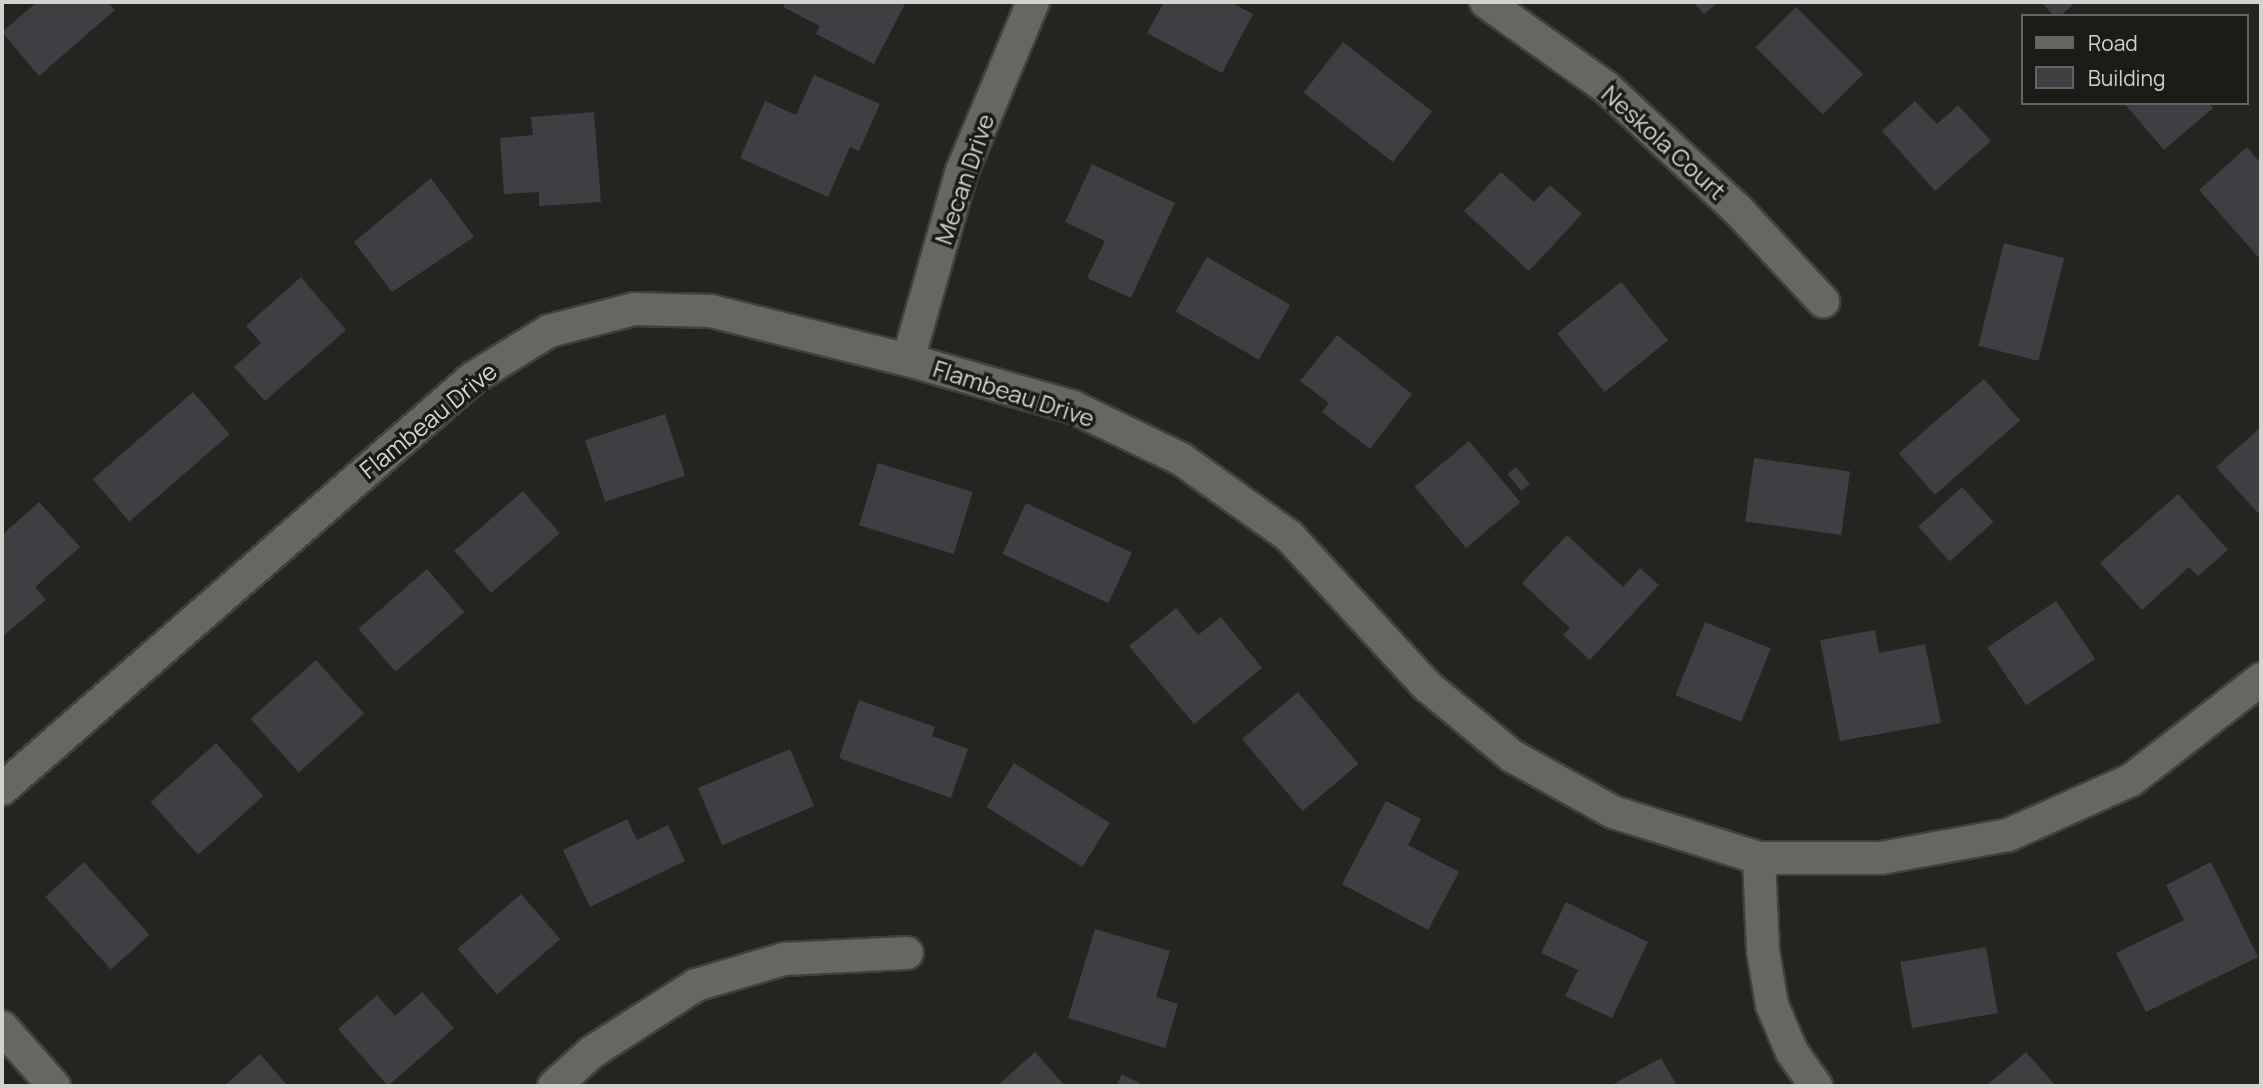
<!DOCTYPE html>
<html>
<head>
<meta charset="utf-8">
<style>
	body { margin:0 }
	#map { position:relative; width:2263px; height:1088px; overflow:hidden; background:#262420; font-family:Manrope,sans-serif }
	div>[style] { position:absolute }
	.building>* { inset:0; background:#3f3e42; transform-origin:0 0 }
	.roads { filter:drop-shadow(2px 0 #42403d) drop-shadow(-2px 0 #42403d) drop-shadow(0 2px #42403d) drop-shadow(0 -2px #42403d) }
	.minor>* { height:32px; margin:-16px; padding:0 16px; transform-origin:16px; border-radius:16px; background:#686662 }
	span { translate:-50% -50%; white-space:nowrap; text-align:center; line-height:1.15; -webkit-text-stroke:7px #1d1b17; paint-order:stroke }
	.street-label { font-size:24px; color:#d3d2cf }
	.frame { position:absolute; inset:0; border:4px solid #d3d2cf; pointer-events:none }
	.legend { position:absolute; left:2021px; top:14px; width:228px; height:91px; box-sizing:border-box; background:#1d1b17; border:2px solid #666461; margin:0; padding:9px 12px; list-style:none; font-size:21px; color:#d3d2cf }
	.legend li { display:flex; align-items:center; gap:14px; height:35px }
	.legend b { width:35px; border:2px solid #666461 }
</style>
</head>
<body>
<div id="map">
	<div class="building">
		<div style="clip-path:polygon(37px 2px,107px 2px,115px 10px,39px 76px,2px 32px)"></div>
		<div style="clip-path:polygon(786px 2px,906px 2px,874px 64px,816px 34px,820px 26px,783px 7px)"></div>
		<div style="clip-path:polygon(1164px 2px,1230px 2px,1253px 14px,1222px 73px,1147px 33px)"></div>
		<div style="clip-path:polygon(1693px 2px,1718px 2px,1704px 14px)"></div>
		<div style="clip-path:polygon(2041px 2px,2076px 2px,2060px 16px,2054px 16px)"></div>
		<div style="left:1796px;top:7px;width:95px;height:57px;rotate:45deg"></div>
		<div style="left:1343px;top:42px;width:113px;height:64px;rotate:38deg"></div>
		<div style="clip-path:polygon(814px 75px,880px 104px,859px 151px,850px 147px,828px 197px,740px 158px,765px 101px,796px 115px)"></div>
		<div style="clip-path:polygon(1915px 101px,1937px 124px,1958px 105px,1991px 141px,1935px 191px,1882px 131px)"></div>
		<div style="clip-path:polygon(2124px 103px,2209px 103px,2213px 108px,2164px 150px)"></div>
		<div style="clip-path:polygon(594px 112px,601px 202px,539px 206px,539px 192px,504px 194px,500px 138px,533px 135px,531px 117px)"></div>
		<div style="clip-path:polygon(2247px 147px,2261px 164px,2260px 259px,2199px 190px)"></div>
		<div style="clip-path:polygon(1092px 164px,1175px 203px,1131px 298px,1087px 278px,1105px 241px,1065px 222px)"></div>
		<div style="clip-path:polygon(1501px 172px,1534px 202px,1550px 185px,1582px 214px,1529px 271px,1464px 211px)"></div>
		<div style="clip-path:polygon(431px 178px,474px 237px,392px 292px,354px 242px)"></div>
		<div style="left:2004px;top:243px;width:62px;height:106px;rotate:14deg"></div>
		<div style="left:1207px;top:257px;width:96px;height:63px;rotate:30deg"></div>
		<div style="clip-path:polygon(301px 277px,346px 330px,265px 401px,234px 367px,261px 343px,246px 326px)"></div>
		<div style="left:1621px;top:282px;width:75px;height:82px;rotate:51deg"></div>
		<div style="clip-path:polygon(1337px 335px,1412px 394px,1370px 449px,1322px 412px,1329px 403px,1300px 381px)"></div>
		<div style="left:1984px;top:379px;width:55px;height:113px;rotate:49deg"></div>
		<div style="left:193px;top:392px;width:56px;height:133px;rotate:49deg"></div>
		<div style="left:665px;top:414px;width:65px;height:84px;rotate:72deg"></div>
		<div style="clip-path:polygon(2261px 427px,2261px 510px,2258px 513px,2216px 467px)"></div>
		<div style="left:1469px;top:441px;width:80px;height:71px;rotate:50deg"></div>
		<div style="left:1754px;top:458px;width:97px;height:64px;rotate:8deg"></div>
		<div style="left:878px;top:463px;width:99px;height:65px;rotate:17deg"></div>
		<div style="left:1516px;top:467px;width:22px;height:11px;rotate:51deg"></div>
		<div style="left:1962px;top:487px;width:47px;height:59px;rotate:48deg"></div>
		<div style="left:523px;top:491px;width:56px;height:91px;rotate:49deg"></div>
		<div style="clip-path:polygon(2178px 494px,2228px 550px,2198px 576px,2189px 567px,2142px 610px,2100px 563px)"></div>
		<div style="clip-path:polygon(39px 502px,80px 547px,35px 587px,46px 600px,3px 636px,2px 535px)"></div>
		<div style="left:1026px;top:503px;width:117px;height:56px;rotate:25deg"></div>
		<div style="clip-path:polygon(1567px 535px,1623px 587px,1640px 568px,1659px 585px,1590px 660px,1563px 635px,1570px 628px,1522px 583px)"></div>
		<div style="left:427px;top:569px;width:57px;height:91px;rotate:49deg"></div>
		<div style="left:2056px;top:601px;width:70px;height:83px;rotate:56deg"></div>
		<div style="clip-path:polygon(1176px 608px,1198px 635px,1221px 617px,1262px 668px,1194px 724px,1129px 646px)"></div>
		<div style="left:1705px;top:622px;width:71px;height:79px;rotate:22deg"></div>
		<div style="clip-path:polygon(1875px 630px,1879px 653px,1925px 644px,1941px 723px,1840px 741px,1820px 640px)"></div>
		<div style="left:316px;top:660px;width:72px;height:88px;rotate:48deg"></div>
		<div style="left:1298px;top:692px;width:94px;height:73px;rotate:50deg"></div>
		<div style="clip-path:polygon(859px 700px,935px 727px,932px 736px,968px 749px,951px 798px,839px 758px)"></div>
		<div style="left:216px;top:743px;width:71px;height:88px;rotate:48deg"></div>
		<div style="left:790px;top:749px;width:62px;height:100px;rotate:67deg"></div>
		<div style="left:1014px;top:763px;width:113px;height:52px;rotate:32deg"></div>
		<div style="clip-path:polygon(1386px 801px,1421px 819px,1408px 845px,1459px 872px,1428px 930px,1342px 884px)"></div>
		<div style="clip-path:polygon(627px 819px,637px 840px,668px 825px,685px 861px,590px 907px,563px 850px)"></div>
		<div style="left:84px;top:862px;width:98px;height:52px;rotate:48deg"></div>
		<div style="clip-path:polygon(2211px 862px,2258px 957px,2146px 1012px,2116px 953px,2184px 920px,2166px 885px)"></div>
		<div style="left:521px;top:894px;width:60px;height:84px;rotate:49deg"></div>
		<div style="clip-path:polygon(1566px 902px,1648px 942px,1612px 1018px,1565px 996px,1578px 970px,1541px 953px)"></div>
		<div style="clip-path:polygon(1095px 929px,1170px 951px,1156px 997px,1178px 1004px,1165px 1048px,1068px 1018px)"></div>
		<div style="left:1986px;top:947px;width:67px;height:87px;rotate:80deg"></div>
		<div style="clip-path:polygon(422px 992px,454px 1028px,388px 1086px,338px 1029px,377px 995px,395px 1016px)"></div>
		<div style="clip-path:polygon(1035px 1052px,1065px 1086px,997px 1086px)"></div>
		<div style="clip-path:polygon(2026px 1052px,2056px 1086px,1986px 1086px)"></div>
		<div style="clip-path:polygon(260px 1054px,288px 1086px,224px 1086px)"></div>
		<div style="clip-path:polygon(1661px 1058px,1677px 1086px,1610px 1086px)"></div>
		<div style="clip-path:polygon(1122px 1074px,1145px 1086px,1116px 1086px)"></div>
	</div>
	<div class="roads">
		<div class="minor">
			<div style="left:1486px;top:2px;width:148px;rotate:35.4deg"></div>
			<div style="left:1607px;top:88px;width:179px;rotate:43deg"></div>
			<div style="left:1738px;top:210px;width:125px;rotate:47deg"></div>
			<div style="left:908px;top:360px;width:197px;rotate:-74.1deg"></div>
			<div style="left:962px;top:171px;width:183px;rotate:-67.2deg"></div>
			<div style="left:2px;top:789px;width:625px;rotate:-41.11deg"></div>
			<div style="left:473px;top:378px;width:89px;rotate:-31.7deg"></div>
			<div style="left:549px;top:331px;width:88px;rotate:-14.5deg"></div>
			<div style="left:634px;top:309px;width:77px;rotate:1.5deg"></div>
			<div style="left:711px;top:311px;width:203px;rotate:14deg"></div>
			<div style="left:908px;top:360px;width:172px;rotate:15.9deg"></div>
			<div style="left:1073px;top:407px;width:120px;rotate:25.7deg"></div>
			<div style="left:1181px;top:459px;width:133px;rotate:35.5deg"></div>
			<div style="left:1289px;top:536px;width:204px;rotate:47.4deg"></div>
			<div style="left:1427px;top:686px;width:110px;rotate:39.5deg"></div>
			<div style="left:1512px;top:756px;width:115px;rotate:29deg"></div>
			<div style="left:1613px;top:812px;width:153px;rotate:17.5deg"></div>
			<div style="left:1759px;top:858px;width:122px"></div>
			<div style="left:1881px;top:858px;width:129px;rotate:-10.3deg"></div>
			<div style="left:2008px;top:835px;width:135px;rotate:-24.1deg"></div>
			<div style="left:2131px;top:780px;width:165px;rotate:-37.8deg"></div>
			<div style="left:1759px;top:858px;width:93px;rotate:87.5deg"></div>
			<div style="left:1763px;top:951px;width:55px;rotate:80.5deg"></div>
			<div style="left:1772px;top:1005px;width:51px;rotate:66.9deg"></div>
			<div style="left:1792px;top:1052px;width:42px;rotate:54.8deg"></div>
			<div style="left:2px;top:1027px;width:79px;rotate:48.6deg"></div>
			<div style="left:554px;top:1086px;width:51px;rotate:-41.8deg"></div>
			<div style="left:592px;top:1052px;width:124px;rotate:-32.8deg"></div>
			<div style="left:696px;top:985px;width:92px;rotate:-16.5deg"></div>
			<div style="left:784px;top:959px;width:123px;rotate:-2.8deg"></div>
		</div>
	</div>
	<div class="street-label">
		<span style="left:1664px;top:142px;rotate:42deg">Neskola Court</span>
		<span style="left:964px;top:179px;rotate:-71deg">Mecan Drive</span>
		<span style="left:1014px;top:393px;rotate:18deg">Flambeau Drive</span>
		<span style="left:428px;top:420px;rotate:-39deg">Flambeau Drive</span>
	</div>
	<div class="frame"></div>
	<ul class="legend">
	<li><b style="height:9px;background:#686662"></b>Road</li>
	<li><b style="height:19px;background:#3f3e42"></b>Building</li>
	</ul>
</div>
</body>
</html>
